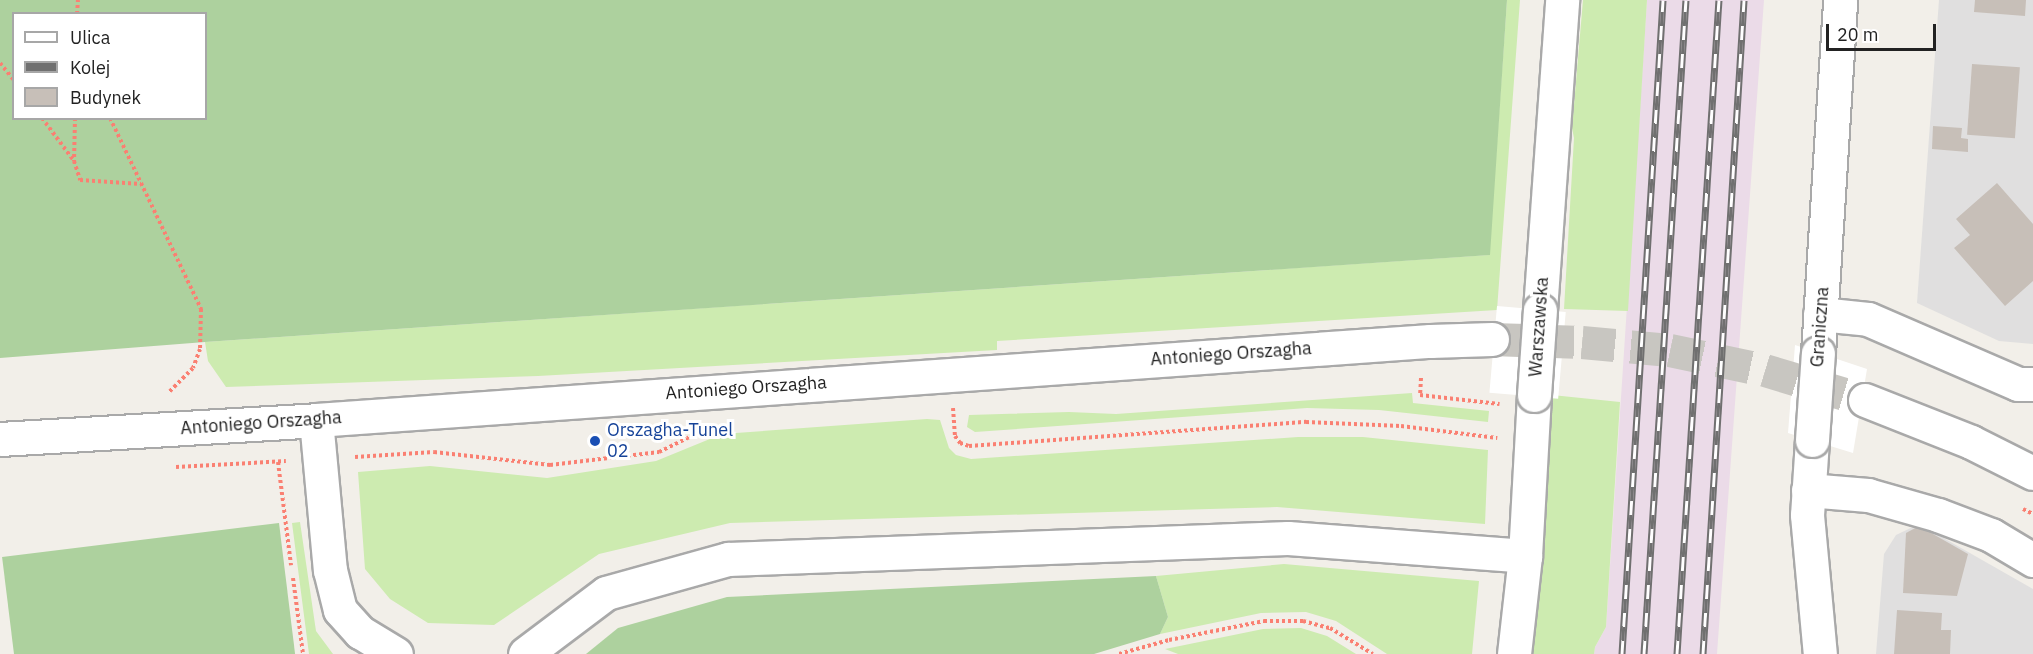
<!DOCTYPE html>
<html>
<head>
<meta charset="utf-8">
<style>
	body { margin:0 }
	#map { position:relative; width:2033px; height:654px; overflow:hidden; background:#f2efe9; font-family:"IBM Plex Sans",sans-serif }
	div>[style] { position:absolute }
	.residential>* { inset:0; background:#e0dfdf }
	.industrial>* { inset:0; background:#ebdbe8 }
	.grass>* { inset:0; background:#cdebb0 }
	.forest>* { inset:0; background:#add19e; transform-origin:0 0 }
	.pier>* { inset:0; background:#fff; transform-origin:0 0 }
	.building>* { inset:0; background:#c7bfb8; transform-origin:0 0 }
	.minor-tunnel>* { height:33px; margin-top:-16.5px; transform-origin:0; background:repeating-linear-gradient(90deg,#c8c6c1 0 33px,transparent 0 49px) }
	.path>* { height:4px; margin-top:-2px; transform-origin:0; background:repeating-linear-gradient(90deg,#fa8072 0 3px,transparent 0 6px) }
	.roads { filter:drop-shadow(2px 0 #a9a9a9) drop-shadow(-2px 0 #a9a9a9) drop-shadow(0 2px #a9a9a9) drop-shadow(0 -2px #a9a9a9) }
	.minor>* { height:33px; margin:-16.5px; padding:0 16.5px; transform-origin:16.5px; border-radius:16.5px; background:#fff }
	.rail>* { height:7px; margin-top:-3.5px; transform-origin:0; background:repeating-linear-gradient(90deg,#fff 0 14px,#707070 0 28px); box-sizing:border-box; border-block:2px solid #707070 }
	.bridges { filter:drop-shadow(2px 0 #a9a9a9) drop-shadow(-2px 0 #a9a9a9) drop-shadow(0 2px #a9a9a9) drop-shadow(0 -2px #a9a9a9) }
	.minor-bridge>* { height:33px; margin:-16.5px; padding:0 16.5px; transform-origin:16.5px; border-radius:16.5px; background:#fff }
	.dots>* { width:16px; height:16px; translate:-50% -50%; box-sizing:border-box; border:3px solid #fff; border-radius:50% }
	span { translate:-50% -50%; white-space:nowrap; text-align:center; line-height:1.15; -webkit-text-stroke:6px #fff; paint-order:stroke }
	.street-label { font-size:18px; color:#222 }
	.transit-label { font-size:18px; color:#164399 }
	.left { translate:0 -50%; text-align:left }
	.legend { position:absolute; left:12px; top:12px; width:195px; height:108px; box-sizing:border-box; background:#fff; border:2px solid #a7a7a7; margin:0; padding:8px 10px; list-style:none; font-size:18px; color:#222 }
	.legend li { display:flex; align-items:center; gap:12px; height:30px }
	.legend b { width:30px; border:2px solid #a7a7a7 }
	.scale { position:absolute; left:1826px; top:24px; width:110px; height:27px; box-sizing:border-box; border:3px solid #222; border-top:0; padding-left:8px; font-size:18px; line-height:21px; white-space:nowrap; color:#222; -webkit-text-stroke:4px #fff; paint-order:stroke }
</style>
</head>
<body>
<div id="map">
	<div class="residential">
		<div style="clip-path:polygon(1939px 0,2033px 0,2033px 344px,1999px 341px,1917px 303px)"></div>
		<div style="clip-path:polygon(1919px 524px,2033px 589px,2033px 654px,1876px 654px,1884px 554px,1896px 535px)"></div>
	</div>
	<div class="industrial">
		<div style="clip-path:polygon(1647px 0,1764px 0,1717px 654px,1594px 654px,1595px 647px,1606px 627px)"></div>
	</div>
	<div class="grass">
		<div style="clip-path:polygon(1507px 0,1520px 0,1497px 310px,997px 341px,997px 350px,538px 376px,226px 387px,208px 361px,205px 342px,1489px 255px)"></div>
		<div style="clip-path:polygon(1583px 0,1647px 0,1628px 311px,1564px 309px,1574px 138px,1572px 128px)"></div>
		<div style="clip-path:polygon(1412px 393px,1413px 403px,1489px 411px,1488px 422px,1379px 410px,1307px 408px,975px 432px,967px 427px,969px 415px,1069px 412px,1116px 414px)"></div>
		<div style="clip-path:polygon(1552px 395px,1620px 402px,1606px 627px,1595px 647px,1594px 654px,1530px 654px)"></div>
		<div style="clip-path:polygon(927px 419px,940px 420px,949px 448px,956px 455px,971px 459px,1298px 437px,1363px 437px,1488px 450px,1485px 524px,1277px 507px,730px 523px,599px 554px,494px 625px,428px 623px,390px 599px,365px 569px,358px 472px,430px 466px,547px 478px,656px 461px,722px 434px)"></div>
		<div style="clip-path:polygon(300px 522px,316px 631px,333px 654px,309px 654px,292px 523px)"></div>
		<div style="clip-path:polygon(1284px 564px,1479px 581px,1472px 654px,1387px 654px,1336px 621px,1306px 612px,1261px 613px,1160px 634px,1168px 617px,1156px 576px)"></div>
		<div style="clip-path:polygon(1301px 628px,1327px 636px,1356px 654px,1178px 654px,1165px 649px,1263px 629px)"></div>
	</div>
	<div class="forest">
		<div style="clip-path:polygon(evenodd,0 0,1507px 0,1490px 255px,205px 342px,0 358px,0 0,14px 14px,206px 14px,206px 118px,14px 118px,14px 14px)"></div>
		<div style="left:279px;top:523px;width:132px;height:279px;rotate:83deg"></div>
		<div style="clip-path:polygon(1156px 576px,1168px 617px,1160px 634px,1094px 654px,586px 654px,618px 628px,727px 597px)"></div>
	</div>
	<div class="pier">
		<div style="left:1497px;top:306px;width:69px;height:87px;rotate:5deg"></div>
		<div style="clip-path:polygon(1795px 345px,1867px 369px,1853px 453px,1788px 433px)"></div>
	</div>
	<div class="building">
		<div style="clip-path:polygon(1975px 0,2026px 0,2025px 16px,1974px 12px)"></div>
		<div style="left:1972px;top:64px;width:48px;height:71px;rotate:4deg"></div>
		<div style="clip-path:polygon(1933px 126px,1962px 128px,1961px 138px,1968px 139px,1968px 152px,1932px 149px)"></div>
		<div style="clip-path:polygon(1997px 183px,2033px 224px,2033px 281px,2005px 306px,1954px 248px,1970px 235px,1956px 219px)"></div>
		<div style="clip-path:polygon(1919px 526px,1968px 554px,1957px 596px,1903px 593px,1906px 533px)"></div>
		<div style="clip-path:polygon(1897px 610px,1942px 613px,1941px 630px,1951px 630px,1950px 654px,1894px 654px)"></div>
	</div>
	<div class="minor-tunnel">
		<div style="left:1492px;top:339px;width:90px;rotate:1.9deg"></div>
		<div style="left:1582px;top:342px;width:88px;rotate:5.2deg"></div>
		<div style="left:1670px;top:350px;width:97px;rotate:11.9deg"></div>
		<div style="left:1765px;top:370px;width:104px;rotate:16.7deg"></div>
	</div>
	<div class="path">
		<div style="left:77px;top:14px;width:14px;rotate:-86deg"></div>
		<div style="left:0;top:63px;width:22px;rotate:51deg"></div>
		<div style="left:42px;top:118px;width:54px;rotate:53.3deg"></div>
		<div style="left:75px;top:118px;width:43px;rotate:91.3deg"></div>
		<div style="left:74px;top:161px;width:20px;rotate:72deg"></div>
		<div style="left:80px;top:180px;width:61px;rotate:3.8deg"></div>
		<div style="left:110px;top:118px;width:212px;rotate:64.5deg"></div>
		<div style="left:201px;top:309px;width:40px;rotate:91.4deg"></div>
		<div style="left:200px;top:349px;width:20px;rotate:110deg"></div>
		<div style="left:193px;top:368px;width:34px;rotate:135deg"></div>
		<div style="left:1421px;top:378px;width:17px;rotate:93deg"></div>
		<div style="left:1420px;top:395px;width:80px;rotate:6.5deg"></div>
		<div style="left:953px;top:408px;width:28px;rotate:86deg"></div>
		<div style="left:955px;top:436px;width:9px;rotate:54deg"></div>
		<div style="left:960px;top:443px;width:9px;rotate:18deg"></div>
		<div style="left:969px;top:446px;width:338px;rotate:-4.1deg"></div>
		<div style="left:1306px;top:422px;width:95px;rotate:2.4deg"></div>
		<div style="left:1401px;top:426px;width:97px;rotate:7.1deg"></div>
		<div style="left:355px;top:457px;width:79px;rotate:-3.6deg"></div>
		<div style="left:434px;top:452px;width:117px;rotate:6.4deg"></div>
		<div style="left:550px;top:465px;width:110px;rotate:-6.8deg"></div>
		<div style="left:659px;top:452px;width:50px;rotate:-26.1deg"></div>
		<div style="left:278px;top:462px;width:104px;rotate:82.8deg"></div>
		<div style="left:176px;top:467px;width:110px;rotate:-3.1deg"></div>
		<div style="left:2023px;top:509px;width:11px;rotate:27deg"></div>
		<div style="left:293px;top:578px;width:77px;rotate:82.5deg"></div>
		<div style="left:1119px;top:654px;width:52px;rotate:-15.6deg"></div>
		<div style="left:1169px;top:640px;width:97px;rotate:-11.3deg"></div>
		<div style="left:1264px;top:621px;width:39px"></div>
		<div style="left:1303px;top:621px;width:28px;rotate:15deg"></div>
		<div style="left:1330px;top:628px;width:50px;rotate:31.2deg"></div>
	</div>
	<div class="roads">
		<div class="minor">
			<div style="left:1540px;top:310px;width:311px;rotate:-85.9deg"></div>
			<div style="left:1820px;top:314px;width:48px;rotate:5.9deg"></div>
			<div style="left:1868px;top:319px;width:163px;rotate:23.4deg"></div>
			<div style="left:2018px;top:384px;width:15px"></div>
			<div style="left:1818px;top:353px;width:354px;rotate:-86.4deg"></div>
			<div style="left:1865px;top:400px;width:114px;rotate:21.6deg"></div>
			<div style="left:1971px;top:442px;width:69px;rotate:26.6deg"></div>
			<div style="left:316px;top:420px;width:151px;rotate:84.7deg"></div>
			<div style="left:330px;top:570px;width:41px;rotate:76deg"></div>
			<div style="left:340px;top:610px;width:30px;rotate:48deg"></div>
			<div style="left:360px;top:632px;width:42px;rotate:31.4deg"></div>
			<div style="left:0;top:439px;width:317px;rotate:-3.4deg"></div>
			<div style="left:316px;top:420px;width:1117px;rotate:-4.06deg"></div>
			<div style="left:1430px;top:341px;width:62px;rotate:-1.8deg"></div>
			<div style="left:1812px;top:440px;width:75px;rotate:93.8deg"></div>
			<div style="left:1807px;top:515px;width:140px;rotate:84.7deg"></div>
			<div style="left:1808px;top:490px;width:60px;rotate:4.8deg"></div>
			<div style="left:1868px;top:495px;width:73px;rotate:15.9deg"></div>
			<div style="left:1938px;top:515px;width:57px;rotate:20.7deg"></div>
			<div style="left:1991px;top:535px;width:49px;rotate:30.8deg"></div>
			<div style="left:525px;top:654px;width:101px;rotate:-37deg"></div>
			<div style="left:606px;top:593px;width:127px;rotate:-15.6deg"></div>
			<div style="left:728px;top:559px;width:560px;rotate:-2.15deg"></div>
			<div style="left:1288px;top:538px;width:238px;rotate:4.3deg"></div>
			<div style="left:1514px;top:654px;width:99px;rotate:-83.6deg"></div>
			<div style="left:1525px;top:556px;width:161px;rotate:-86.8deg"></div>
		</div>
	</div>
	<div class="rail">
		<div style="left:1622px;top:654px;width:655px;rotate:-86.41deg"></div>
		<div style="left:1644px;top:654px;width:655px;rotate:-86.33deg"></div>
		<div style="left:1677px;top:654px;width:655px;rotate:-86.33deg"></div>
		<div style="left:1703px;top:654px;width:655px;rotate:-86.41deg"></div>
	</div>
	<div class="bridges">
		<div class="minor-bridge">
			<div style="left:1534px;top:395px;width:85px;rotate:-86deg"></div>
			<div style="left:1812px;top:440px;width:87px;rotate:-86.1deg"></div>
		</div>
	</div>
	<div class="dots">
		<div style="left:595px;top:441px;background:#1a4fb4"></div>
	</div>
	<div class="street-label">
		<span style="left:1539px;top:327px;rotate:-86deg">Warszawska</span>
		<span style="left:1820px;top:327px;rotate:-86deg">Graniczna</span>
		<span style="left:1231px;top:354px;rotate:-4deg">Antoniego Orszagha</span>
		<span style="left:746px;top:388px;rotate:-4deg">Antoniego Orszagha</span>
		<span style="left:261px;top:423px;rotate:-4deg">Antoniego Orszagha</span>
	</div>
	<div class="transit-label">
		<span class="left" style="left:607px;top:441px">Orszagha-Tunel<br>02</span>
	</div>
	<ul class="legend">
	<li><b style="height:8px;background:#fff"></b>Ulica</li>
	<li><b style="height:8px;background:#707070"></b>Kolej</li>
	<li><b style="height:16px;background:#c7bfb8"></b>Budynek</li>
	</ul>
	<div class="scale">20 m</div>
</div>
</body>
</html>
